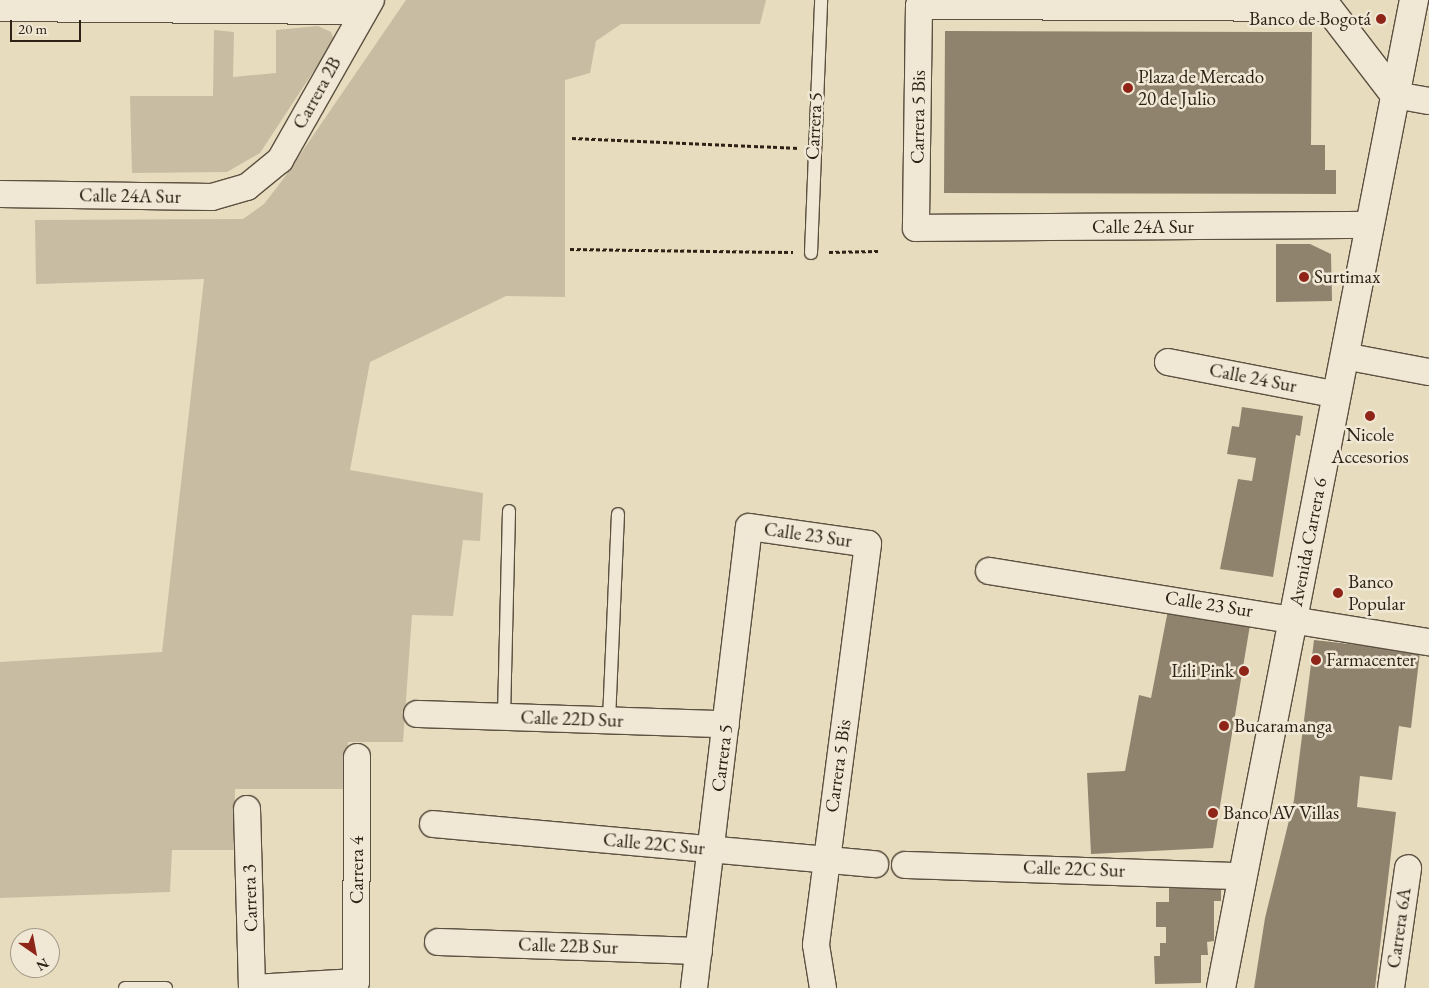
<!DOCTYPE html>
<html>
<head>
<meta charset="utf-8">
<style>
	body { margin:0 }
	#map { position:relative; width:1429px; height:988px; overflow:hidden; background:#e8dcbe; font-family:"EB Garamond",serif }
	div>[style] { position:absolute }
	.green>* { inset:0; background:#c8bca2 }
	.building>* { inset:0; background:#8f836e }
	.path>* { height:3px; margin-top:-1.5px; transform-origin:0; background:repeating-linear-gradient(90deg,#2e2217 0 4px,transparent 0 6.5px) }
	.roads { filter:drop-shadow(1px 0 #5c5041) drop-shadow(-1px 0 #5c5041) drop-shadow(0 1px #5c5041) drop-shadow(0 -1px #5c5041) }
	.lane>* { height:12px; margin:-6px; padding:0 6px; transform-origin:6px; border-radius:6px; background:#f0e8d5 }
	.street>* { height:26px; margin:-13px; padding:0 13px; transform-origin:13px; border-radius:13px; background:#f0e8d5 }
	.secondary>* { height:28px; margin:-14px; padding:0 14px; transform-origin:14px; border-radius:14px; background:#f0e8d5 }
	.dots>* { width:14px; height:14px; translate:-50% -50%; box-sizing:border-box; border:2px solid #f0e8d5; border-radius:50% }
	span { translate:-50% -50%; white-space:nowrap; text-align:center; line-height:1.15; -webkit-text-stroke:5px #f0e8d5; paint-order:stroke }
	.poi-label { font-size:19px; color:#2e2217 }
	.right { translate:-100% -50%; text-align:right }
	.left { translate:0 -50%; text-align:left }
	.street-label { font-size:19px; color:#2e2217 }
	.north { position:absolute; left:10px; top:928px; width:50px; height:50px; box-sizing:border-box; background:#f0e8d5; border:1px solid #a29989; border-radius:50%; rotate:147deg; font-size:14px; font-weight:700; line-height:20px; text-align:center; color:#2e2217 }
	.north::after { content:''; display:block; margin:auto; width:18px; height:22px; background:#8f2418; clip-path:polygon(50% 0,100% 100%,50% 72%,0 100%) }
	.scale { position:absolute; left:10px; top:20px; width:71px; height:22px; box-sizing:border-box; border:2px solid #2e2217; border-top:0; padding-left:6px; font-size:15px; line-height:18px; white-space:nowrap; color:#2e2217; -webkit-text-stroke:4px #f0e8d5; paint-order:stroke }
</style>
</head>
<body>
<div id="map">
	<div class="green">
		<div style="clip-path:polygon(406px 0,766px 0,760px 24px,621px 24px,596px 41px,590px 73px,565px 80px,565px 297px,506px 296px,370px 362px,350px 470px,483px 493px,480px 541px,463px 540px,453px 616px,412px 615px,403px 742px,348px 742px,345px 789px,235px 789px,234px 850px,172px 850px,170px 892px,0 898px,0 662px,162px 652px,204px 279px,36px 284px,35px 220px,243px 219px,264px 204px,284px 178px)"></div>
		<div style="clip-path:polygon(318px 26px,331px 32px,334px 40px,260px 153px,227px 172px,132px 173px,130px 96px,213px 96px,214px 30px,234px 32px,233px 77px,276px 73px,276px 30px)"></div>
	</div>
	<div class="building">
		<div style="clip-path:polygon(945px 31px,1312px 32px,1311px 145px,1325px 145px,1325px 170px,1336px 170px,1336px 194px,944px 193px)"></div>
		<div style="clip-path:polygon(1276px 244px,1310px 244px,1331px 254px,1332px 301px,1276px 302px)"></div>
		<div style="clip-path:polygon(1242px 407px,1303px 416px,1300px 436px,1296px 435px,1273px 577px,1220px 569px,1238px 479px,1252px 481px,1256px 458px,1227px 454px,1232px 426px,1239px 427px)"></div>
		<div style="clip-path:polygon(1168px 610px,1250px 625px,1213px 848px,1091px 854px,1087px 773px,1125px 771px,1139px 695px,1151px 698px)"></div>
		<div style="clip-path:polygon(1314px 640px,1420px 652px,1411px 728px,1399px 726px,1392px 780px,1360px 776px,1357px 807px,1396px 812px,1375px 988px,1254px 988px,1265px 918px,1294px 800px)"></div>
		<div style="clip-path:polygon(1221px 879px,1221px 901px,1214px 901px,1214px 941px,1207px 942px,1208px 955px,1201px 955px,1201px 983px,1155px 984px,1154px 956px,1160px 956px,1160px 943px,1166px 943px,1166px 927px,1156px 927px,1156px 902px,1169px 902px,1169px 880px)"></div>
	</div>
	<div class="path">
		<div style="left:572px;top:138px;width:227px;rotate:2.5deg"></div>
		<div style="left:570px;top:249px;width:223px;rotate:0.8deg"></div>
		<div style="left:829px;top:252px;width:49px;rotate:-1.2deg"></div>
	</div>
	<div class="roads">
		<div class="lane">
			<div style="left:811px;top:253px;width:253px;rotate:-87.7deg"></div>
			<div style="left:504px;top:716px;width:205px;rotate:-88.6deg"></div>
			<div style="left:609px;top:720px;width:206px;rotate:-87.5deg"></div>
			<div style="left:125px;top:988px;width:41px"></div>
		</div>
		<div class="street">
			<div style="left:0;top:8px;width:363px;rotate:0.5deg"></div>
			<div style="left:1328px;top:8px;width:409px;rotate:-179.7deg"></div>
			<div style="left:919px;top:6px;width:222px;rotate:90.8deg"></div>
			<div style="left:916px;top:228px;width:454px;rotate:-0.4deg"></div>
			<div style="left:1395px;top:95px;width:35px;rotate:10deg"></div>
			<div style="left:0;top:194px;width:212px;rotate:0.8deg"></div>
			<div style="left:212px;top:197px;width:36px;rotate:-16deg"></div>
			<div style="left:247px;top:187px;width:43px;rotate:-39.3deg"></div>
			<div style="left:280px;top:160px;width:184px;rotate:-60.4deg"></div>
			<div style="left:1344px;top:356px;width:86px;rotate:10.7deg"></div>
			<div style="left:1168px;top:362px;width:172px;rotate:11deg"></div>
			<div style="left:989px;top:571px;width:446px;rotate:9.2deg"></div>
			<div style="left:417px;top:714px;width:309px;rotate:1.9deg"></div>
			<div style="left:247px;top:809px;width:179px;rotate:88.4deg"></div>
			<div style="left:433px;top:824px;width:444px;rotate:5.2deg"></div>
			<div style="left:905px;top:865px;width:338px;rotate:1.9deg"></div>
			<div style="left:438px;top:942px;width:261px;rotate:2deg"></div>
			<div style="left:254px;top:988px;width:102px;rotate:-3.4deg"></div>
			<div style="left:356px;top:982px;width:225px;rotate:-89.7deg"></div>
			<div style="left:694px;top:988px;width:464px;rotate:-83.2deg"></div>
			<div style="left:749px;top:527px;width:120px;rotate:8.1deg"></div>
			<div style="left:868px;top:544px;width:404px;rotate:97.4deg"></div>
			<div style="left:816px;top:945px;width:44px;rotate:80.8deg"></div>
			<div style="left:1391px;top:988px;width:121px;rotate:-81.9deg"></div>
		</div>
		<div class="secondary">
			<div style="left:1322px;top:0;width:120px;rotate:52.5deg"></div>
			<div style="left:1221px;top:988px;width:1007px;rotate:-78.95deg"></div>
		</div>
	</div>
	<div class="dots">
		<div style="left:1381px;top:19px;background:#8f2418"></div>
		<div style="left:1128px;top:88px;background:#8f2418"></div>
		<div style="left:1304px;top:277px;background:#8f2418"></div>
		<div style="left:1370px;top:416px;background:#8f2418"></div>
		<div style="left:1338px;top:593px;background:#8f2418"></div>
		<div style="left:1316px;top:660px;background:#8f2418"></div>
		<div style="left:1244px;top:671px;background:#8f2418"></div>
		<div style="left:1224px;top:726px;background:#8f2418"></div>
		<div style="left:1213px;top:813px;background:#8f2418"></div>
	</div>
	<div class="poi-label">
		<span class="right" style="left:1371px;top:19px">Banco de Bogotá</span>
		<span class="left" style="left:1138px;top:88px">Plaza de Mercado<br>20 de Julio</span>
		<span class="left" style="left:1314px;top:277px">Surtimax</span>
		<span style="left:1370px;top:446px">Nicole<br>Accesorios</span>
		<span class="left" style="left:1348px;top:593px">Banco<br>Popular</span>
		<span class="left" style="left:1326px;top:660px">Farmacenter</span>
		<span class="right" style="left:1234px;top:671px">Lili Pink</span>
		<span class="left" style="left:1234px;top:726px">Bucaramanga</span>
		<span class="left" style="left:1223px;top:813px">Banco AV Villas</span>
	</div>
	<div class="street-label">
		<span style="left:317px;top:93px;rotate:-61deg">Carrera 2B</span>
		<span style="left:918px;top:117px;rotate:-89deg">Carrera 5 Bis</span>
		<span style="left:814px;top:126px;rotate:-87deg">Carrera 5</span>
		<span style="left:130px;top:196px;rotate:1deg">Calle 24A Sur</span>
		<span style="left:1143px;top:227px">Calle 24A Sur</span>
		<span style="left:1253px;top:378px;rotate:11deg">Calle 24 Sur</span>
		<span style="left:808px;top:535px;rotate:8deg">Calle 23 Sur</span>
		<span style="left:1308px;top:542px;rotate:-79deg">Avenida Carrera 6</span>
		<span style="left:1209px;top:604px;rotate:9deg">Calle 23 Sur</span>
		<span style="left:572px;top:719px;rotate:2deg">Calle 22D Sur</span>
		<span style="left:722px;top:758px;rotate:-83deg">Carrera 5</span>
		<span style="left:838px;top:766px;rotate:-82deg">Carrera 5 Bis</span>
		<span style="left:654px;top:844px;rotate:5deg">Calle 22C Sur</span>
		<span style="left:1074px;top:869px;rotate:2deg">Calle 22C Sur</span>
		<span style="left:357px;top:870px;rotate:-90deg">Carrera 4</span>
		<span style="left:250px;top:898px;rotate:-92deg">Carrera 3</span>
		<span style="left:1399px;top:928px;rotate:-82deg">Carrera 6A</span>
		<span style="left:568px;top:946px;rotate:2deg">Calle 22B Sur</span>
	</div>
	<div class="north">N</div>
	<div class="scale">20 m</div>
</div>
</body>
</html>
